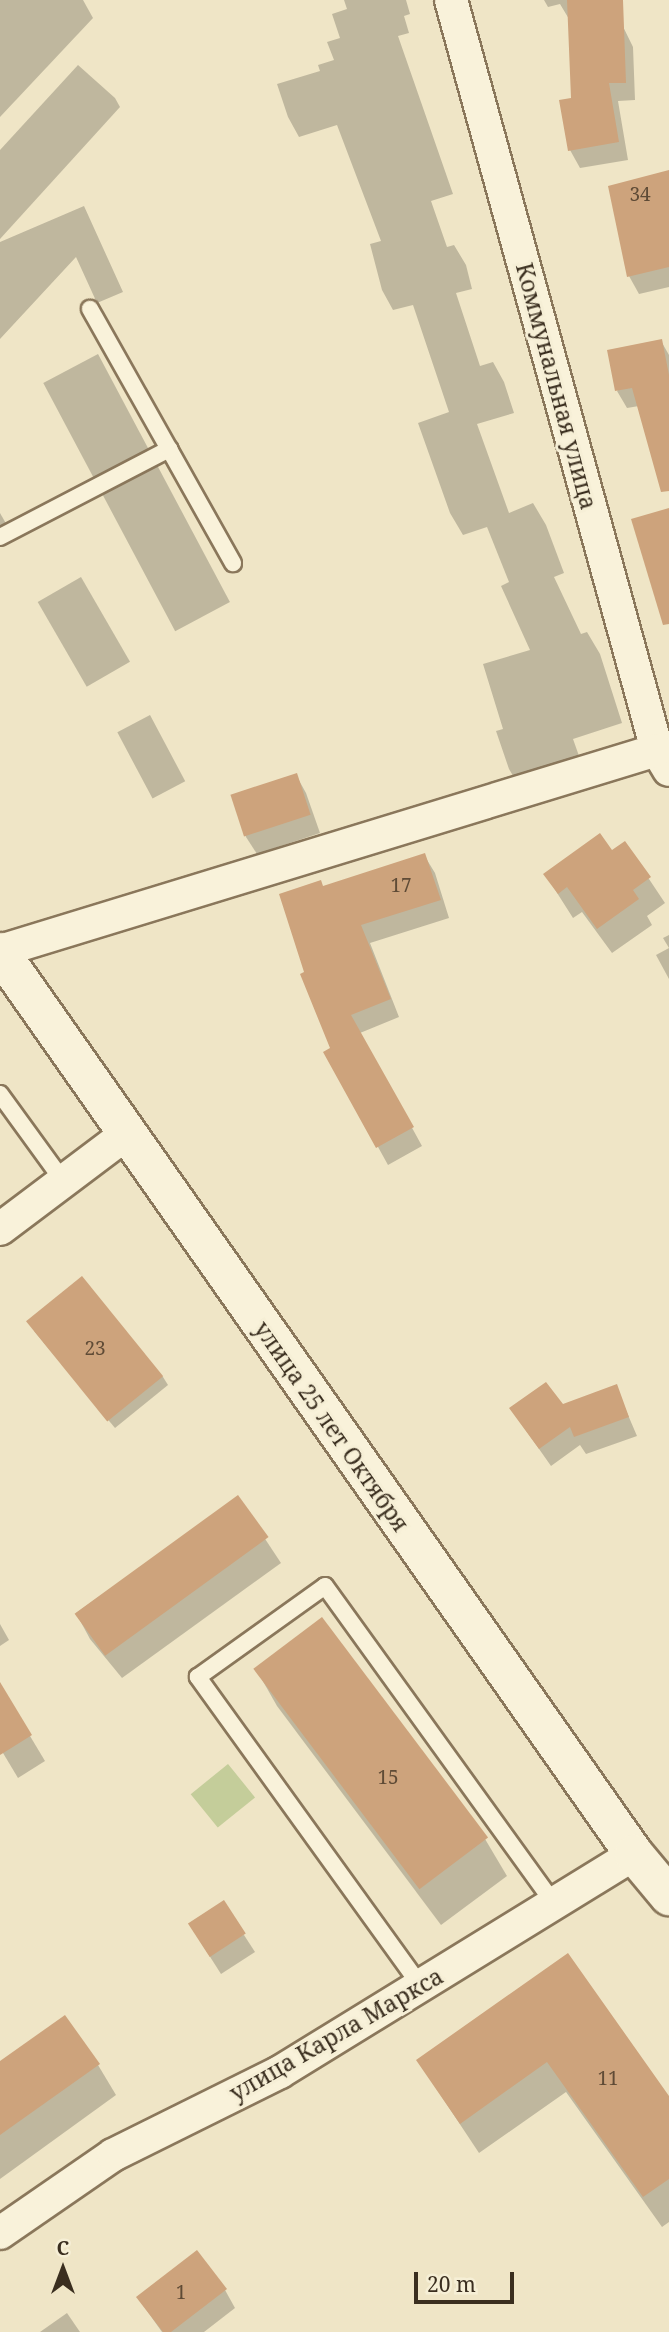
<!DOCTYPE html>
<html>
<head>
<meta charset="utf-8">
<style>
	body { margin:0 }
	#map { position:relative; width:669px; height:2332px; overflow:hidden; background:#efe5c6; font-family:"Noto Serif",serif }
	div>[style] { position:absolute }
	.green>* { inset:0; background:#c4cd9a; transform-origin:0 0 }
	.shadow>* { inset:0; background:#0003; transform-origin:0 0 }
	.building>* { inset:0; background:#cda37c; transform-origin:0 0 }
	.roads { filter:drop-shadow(2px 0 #8a775b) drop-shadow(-2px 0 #8a775b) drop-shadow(0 2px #8a775b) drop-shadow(0 -2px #8a775b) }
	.lane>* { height:16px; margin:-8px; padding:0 8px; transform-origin:8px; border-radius:8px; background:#f9f2da }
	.street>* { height:32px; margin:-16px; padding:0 16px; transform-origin:16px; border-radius:16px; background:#f9f2da }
	.secondary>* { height:38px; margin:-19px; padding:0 19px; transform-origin:19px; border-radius:19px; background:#f9f2da }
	span { translate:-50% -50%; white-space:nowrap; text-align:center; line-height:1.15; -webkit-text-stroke:6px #f6efd6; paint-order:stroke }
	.number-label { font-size:19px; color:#5f4b36 }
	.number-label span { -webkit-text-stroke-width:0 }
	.street-label { font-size:23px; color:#3a2e1f }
	.north { position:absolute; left:28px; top:2234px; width:70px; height:70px; -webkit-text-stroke:5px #f6efd6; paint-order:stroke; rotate:0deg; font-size:19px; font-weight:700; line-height:28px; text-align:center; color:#3a2e1f }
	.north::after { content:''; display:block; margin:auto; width:24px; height:32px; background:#3a2e1f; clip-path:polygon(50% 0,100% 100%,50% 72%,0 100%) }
	.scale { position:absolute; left:414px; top:2272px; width:100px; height:32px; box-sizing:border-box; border:4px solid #3a2e1f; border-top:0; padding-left:9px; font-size:21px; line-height:24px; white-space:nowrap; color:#3a2e1f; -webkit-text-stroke:5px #f6efd6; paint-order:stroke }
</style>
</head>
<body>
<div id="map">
	<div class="green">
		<div style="left:228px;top:1764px;width:43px;height:48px;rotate:51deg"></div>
	</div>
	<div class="shadow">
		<div style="clip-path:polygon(0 0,83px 0,93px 18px,0 117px)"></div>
		<div style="clip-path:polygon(344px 0,406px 0,410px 14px,404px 16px,409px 33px,398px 36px,453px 194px,431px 201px,447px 247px,454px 245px,466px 265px,472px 289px,456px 293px,480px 366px,493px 362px,504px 382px,514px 413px,477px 424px,509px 513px,533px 503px,546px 525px,564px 573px,554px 577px,581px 634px,587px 632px,600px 654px,622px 723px,573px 739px,584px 770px,522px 791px,509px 769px,496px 731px,503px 729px,483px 664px,530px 650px,501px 586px,509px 582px,487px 527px,463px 535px,450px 513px,418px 423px,449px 412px,413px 305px,393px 310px,382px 290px,370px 244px,381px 241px,337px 125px,299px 137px,288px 117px,277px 84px,320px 71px,318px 65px,334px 60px,327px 42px,340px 38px,332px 14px,347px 9px)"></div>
		<div style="clip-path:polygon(544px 0,610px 0,633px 47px,635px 100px,618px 101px,628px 160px,580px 168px,570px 150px,573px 100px,569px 19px,560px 4px,548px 7px)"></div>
		<div style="clip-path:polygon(78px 65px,115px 98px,120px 107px,0 239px,0 150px)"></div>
		<div style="clip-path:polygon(669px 172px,669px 287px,639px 294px,629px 276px)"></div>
		<div style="clip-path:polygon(84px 206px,123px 292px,97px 303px,76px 257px,0 339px,0 242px)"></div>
		<div style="clip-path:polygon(661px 341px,669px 355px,669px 483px,639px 406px,627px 408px,617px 391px)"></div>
		<div style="left:98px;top:354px;width:281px;height:62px;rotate:62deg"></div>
		<div style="clip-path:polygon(0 513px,8px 527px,0 532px)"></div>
		<div style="left:81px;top:577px;width:98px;height:50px;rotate:60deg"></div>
		<div style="left:150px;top:715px;width:75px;height:37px;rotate:62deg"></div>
		<div style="clip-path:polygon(296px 775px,306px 793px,320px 833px,257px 854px,246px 837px,233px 796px)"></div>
		<div style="clip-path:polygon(625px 843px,665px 903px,647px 916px,652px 925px,612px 953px,582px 912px,573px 918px,545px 874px,611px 852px)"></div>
		<div style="clip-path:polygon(424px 855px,435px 873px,449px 918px,370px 943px,399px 1017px,360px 1033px,422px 1146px,388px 1165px,326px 1053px,332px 1049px,306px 973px,323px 888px)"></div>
		<div style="clip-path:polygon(669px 935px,669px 948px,663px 938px)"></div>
		<div style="clip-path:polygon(669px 948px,669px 979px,656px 955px)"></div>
		<div style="clip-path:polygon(34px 1331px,163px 1377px,168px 1385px,115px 1428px)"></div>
		<div style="clip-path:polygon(616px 1387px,637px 1436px,586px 1454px,580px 1445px,551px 1466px,511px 1409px,562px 1407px)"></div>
		<div style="clip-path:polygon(238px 1498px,281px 1563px,122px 1678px,90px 1639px,76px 1613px)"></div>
		<div style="clip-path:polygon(0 1624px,9px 1640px,0 1646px)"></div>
		<div style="clip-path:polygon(256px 1669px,485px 1839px,507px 1876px,441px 1925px,277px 1706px)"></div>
		<div style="clip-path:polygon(0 1686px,45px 1761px,18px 1778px,0 1748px)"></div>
		<div style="clip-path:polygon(244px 1935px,255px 1952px,221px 1974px,200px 1941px)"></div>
		<div style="clip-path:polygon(568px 1955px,669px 2099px,669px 2222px,662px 2227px,566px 2092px,479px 2153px,418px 2061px)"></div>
		<div style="clip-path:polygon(0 2063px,98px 2065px,116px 2095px,0 2179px)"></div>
		<div style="clip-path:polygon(225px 2290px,235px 2308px,204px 2332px,162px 2332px,138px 2298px)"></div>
		<div style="clip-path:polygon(67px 2313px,80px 2332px,40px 2332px)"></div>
	</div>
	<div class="building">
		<div style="clip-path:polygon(567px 0,623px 0,626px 83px,609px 83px,619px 142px,568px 151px,559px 100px,571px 98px)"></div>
		<div style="clip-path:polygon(669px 170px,669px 267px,627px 277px,608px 186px)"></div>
		<div style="clip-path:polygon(662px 339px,669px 375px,669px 491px,661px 492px,632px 388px,615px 391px,607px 350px)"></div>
		<div style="clip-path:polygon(669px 508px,669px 624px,663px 625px,631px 519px)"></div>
		<div style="left:297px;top:773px;width:44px;height:70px;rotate:72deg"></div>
		<div style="clip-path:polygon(600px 833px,612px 850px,625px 841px,651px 877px,633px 890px,639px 899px,597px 929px,567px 887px,558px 894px,543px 874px)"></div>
		<div style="clip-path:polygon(425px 853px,441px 900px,361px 925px,391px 999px,351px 1015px,414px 1127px,376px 1148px,323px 1052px,330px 1048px,300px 974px,304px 972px,279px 894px,321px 880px,323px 886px)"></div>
		<div style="left:82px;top:1276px;width:129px;height:72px;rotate:51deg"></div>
		<div style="clip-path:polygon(546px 1382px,563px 1404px,617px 1384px,629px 1417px,574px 1437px,570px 1427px,539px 1449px,509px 1408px)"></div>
		<div style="left:238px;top:1495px;width:52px;height:202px;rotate:54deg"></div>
		<div style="left:322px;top:1617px;width:276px;height:86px;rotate:53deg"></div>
		<div style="clip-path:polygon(0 1682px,32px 1735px,0 1755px)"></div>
		<div style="left:224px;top:1900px;width:40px;height:43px;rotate:57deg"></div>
		<div style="clip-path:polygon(568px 1953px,669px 2096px,669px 2179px,643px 2197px,547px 2062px,460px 2124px,416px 2060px)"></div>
		<div style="clip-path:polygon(65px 2015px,100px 2064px,0 2135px,0 2061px)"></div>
		<div style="clip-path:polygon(197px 2250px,227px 2289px,171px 2332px,163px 2332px,136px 2297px)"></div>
	</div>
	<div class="roads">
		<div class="lane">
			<div style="left:169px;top:449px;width:131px;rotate:60.7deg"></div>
			<div style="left:0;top:537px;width:191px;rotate:-27.5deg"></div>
			<div style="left:169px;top:449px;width:161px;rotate:-119.4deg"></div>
			<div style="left:0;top:1094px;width:109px;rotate:54deg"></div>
			<div style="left:420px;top:1985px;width:380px;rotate:-125.8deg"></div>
			<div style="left:198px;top:1677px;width:156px;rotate:-35.6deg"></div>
			<div style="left:325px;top:1586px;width:391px;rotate:54.2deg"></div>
		</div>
		<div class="street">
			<div style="left:451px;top:0;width:778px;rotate:74.64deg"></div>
			<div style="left:657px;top:750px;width:23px;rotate:59deg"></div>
			<div style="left:0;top:951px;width:687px;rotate:-17.01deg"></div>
			<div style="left:0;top:1229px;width:158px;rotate:-37deg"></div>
			<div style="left:0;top:2233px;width:137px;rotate:-34.6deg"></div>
			<div style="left:113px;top:2155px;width:186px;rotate:-26.4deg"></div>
			<div style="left:280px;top:2072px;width:416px;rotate:-31.6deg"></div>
		</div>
		<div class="secondary">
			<div style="left:0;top:952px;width:1103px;rotate:54.9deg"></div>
			<div style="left:634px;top:1854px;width:55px;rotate:50.2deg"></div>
		</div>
	</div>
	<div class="number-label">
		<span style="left:640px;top:195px">34</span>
		<span style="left:401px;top:886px">17</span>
		<span style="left:95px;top:1349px">23</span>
		<span style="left:388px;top:1778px">15</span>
		<span style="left:608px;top:2079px">11</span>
		<span style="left:181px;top:2293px">1</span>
	</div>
	<div class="street-label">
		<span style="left:557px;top:386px;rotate:75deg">Коммунальная улица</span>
		<span style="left:332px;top:1426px;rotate:55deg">улица 25 лет Октября</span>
		<span style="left:336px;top:2034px;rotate:-30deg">улица Карла Маркса</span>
	</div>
	<div class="north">С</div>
	<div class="scale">20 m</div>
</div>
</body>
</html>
